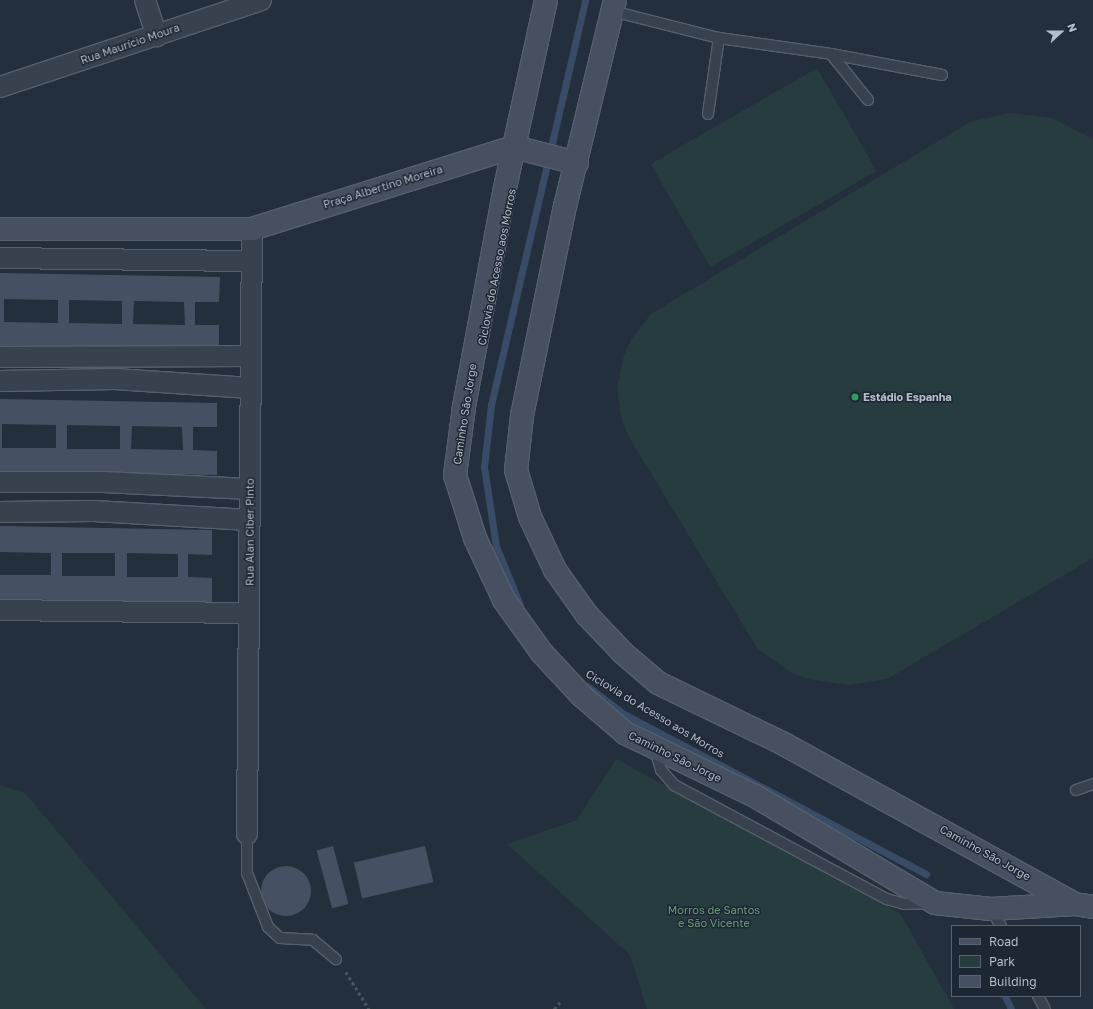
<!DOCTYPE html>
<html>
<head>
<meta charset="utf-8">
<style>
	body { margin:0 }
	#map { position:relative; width:1093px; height:1009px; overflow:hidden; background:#242f3e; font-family:"Golos Text",sans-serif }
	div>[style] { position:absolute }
	.green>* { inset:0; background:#263c3f; transform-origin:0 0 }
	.stream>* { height:7px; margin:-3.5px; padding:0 3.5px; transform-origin:3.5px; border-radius:3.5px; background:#394c67 }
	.building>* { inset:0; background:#455162; transform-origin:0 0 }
	.round { border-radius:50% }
	.path>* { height:2.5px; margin-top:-1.25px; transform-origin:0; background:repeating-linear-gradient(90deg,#44595c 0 3px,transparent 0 6px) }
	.roads { filter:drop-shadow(1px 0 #565f6c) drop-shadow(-1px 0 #565f6c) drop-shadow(0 1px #565f6c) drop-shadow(0 -1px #565f6c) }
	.lane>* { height:10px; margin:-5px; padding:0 5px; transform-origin:5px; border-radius:5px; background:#38414e }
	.street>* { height:20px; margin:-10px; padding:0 10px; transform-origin:10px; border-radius:10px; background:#38414e }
	.secondary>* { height:22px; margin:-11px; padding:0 11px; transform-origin:11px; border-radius:11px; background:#465061 }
	.dots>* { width:11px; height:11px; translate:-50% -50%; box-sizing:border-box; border:2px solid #1d2633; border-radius:50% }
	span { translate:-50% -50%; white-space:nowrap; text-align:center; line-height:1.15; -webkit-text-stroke:3px #1d2633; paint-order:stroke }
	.street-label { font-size:11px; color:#b4bcc9 }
	.poi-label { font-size:11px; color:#b4bcc9; font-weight:700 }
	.left { translate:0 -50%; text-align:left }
	.park-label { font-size:11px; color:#6b9a76 }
	.legend { position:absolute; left:951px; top:925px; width:130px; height:72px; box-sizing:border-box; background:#1d2633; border:1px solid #59626f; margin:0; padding:5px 7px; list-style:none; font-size:12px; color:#b4bcc9 }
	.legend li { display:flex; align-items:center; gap:8px; height:20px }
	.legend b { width:20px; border:1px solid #59626f }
	.north { position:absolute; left:1041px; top:12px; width:40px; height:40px; -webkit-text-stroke:3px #1d2633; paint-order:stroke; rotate:69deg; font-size:11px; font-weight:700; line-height:16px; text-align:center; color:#b4bcc9 }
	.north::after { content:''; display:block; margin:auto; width:14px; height:18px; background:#b4bcc9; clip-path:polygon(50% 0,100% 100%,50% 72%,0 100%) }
</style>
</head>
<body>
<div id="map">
	<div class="green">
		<div style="left:817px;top:68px;width:119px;height:192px;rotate:60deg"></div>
		<div style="clip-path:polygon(1009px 113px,1052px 118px,1093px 139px,1093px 558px,887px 679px,848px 685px,808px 679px,790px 672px,757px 648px,629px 437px,622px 421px,617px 388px,624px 355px,631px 340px,651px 314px,970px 122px)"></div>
		<div style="clip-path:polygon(616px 759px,900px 913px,954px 1009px,647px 1009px,630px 955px,507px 844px,577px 820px)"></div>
		<div style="clip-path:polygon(0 785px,25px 793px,206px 1009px,0 1009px)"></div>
	</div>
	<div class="stream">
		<div style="left:520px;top:605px;width:64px;rotate:-112.1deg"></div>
		<div style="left:496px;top:546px;width:80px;rotate:-98.6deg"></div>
		<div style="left:484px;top:467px;width:62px;rotate:-83.6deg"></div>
		<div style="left:491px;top:405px;width:416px;rotate:-76.9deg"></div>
		<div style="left:587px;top:686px;width:46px;rotate:37.1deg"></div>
		<div style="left:624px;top:714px;width:342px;rotate:27.9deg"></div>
		<div style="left:1005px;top:996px;width:14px;rotate:65deg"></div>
	</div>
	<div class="building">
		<div style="clip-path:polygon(evenodd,0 273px,220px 277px,219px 302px,195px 302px,195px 325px,219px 325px,219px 350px,0 347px,0 273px,4px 299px,58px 300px,58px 323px,4px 322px,4px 299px,0 273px,69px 300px,122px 301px,122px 324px,69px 323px,69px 300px,0 273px,134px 301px,184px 302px,185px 325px,133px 324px,134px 301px)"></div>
		<div style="clip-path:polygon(evenodd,0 399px,217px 403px,217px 427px,193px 427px,193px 450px,217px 451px,217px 475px,0 472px,0 399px,2px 424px,56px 425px,56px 448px,2px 448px,2px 424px,0 399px,67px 425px,120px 426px,120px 449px,67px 449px,67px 425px,0 399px,132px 426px,182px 427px,183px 450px,131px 449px,132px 426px)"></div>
		<div style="clip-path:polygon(evenodd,0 526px,212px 530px,212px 555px,188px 554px,188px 577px,212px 578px,212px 603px,0 599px,0 575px,51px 575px,51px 553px,0 552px,0 526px,62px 553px,115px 553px,115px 576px,62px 576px,62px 553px,0 526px,127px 553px,178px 554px,178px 577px,127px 577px,127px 553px)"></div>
		<div style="left:333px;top:846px;width:60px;height:17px;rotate:75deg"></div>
		<div style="left:425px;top:846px;width:37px;height:73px;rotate:77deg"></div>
		<div class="round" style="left:261px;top:866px;width:50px;height:50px"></div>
	</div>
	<div class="path">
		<div style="left:346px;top:972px;width:44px;rotate:58.1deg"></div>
		<div style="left:554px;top:1009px;width:11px;rotate:-49deg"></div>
	</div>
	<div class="roads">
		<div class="lane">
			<div style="left:612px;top:11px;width:110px;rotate:14.2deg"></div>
			<div style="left:719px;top:38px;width:113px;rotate:8.1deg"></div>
			<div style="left:831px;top:54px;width:113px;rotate:10.7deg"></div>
			<div style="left:831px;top:54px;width:59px;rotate:51.2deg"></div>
			<div style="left:708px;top:114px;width:77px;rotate:-81.8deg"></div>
			<div style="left:655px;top:749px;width:22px;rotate:74deg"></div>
			<div style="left:661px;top:770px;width:20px;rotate:49deg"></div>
			<div style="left:674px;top:785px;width:242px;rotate:28.2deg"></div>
			<div style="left:887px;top:899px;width:18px;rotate:16deg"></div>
			<div style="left:904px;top:904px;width:23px;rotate:-2deg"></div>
			<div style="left:1076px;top:790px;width:18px;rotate:-19deg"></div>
			<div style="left:247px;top:834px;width:39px;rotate:90deg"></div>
			<div style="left:247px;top:873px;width:58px;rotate:68.7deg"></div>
			<div style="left:268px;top:927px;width:16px;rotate:43deg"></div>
			<div style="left:280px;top:938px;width:33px;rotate:3deg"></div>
			<div style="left:313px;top:940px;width:30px;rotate:40deg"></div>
			<div style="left:991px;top:909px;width:20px;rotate:60deg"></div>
			<div style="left:1038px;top:996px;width:15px;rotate:62deg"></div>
		</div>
		<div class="street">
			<div style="left:145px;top:0;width:38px;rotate:72deg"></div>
			<div style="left:0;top:87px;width:275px;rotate:-18.4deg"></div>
			<div style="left:0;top:258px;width:252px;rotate:0.7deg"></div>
			<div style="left:0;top:357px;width:251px;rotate:-0.2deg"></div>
			<div style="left:0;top:381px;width:115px;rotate:-1deg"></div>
			<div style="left:115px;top:379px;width:136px;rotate:3.8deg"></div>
			<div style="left:0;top:482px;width:103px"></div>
			<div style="left:103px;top:482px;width:147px;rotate:2.7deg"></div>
			<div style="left:0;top:512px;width:94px;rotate:-0.6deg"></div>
			<div style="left:94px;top:511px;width:156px;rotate:3.3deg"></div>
			<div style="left:0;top:610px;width:249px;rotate:0.7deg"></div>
			<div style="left:247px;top:834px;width:605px;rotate:-89.53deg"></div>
		</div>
		<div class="secondary">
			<div style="left:546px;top:0;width:198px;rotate:102.3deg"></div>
			<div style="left:504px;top:193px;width:218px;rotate:100.6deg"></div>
			<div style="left:464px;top:407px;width:69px;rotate:97.5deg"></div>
			<div style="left:455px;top:475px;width:66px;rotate:72.4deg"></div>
			<div style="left:475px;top:538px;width:68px;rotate:64.9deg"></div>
			<div style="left:504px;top:600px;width:65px;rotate:54.4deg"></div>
			<div style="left:542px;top:653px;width:59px;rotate:47.1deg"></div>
			<div style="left:582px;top:696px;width:57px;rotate:40.7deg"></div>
			<div style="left:625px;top:733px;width:144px;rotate:25.9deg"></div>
			<div style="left:755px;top:796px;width:209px;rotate:30.7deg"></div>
			<div style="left:935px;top:903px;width:56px;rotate:6.1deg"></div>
			<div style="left:991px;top:909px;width:84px;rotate:-3.4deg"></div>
			<div style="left:1075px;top:904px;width:18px;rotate:9deg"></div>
			<div style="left:615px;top:0;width:212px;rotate:103.6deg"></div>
			<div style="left:565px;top:206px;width:214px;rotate:101.6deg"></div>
			<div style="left:522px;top:416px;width:54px;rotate:96.3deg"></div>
			<div style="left:516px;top:470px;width:49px;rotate:73.4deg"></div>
			<div style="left:530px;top:517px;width:59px;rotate:64.7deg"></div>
			<div style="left:555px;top:570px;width:55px;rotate:54.6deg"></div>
			<div style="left:587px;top:615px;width:52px;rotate:46.5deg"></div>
			<div style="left:623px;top:653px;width:46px;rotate:40.6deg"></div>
			<div style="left:658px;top:683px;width:138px;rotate:25.8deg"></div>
			<div style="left:782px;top:743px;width:334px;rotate:28.8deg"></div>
			<div style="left:514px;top:147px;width:65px;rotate:14.3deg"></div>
			<div style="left:0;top:229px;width:252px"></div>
			<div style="left:252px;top:229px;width:275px;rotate:-17.4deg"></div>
		</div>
	</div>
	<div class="dots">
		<div style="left:855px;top:397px;background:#2e9e5b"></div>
	</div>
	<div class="street-label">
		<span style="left:130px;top:44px;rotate:-19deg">Rua Maurício Moura</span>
		<span style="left:383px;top:187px;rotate:-17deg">Praça Albertino Moreira</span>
		<span style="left:497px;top:267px;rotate:-79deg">Ciclovia do Acesso aos Morros</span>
		<span style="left:465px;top:414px;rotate:-81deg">Caminho São Jorge</span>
		<span style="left:250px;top:532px;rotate:-90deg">Rua Alan Ciber Pinto</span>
		<span style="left:655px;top:714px;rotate:31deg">Ciclovia do Acesso aos Morros</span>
		<span style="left:675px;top:757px;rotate:26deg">Caminho São Jorge</span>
		<span style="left:985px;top:853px;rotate:29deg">Caminho São Jorge</span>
	</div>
	<div class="poi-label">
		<span class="left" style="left:863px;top:397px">Estádio Espanha</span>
	</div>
	<div class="park-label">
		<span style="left:714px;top:917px">Morros de Santos<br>e São Vicente</span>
	</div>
	<ul class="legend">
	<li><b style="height:5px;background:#465061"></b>Road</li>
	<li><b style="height:11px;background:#263c3f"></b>Park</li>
	<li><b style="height:11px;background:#455162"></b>Building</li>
	</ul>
	<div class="north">N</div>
</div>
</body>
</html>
